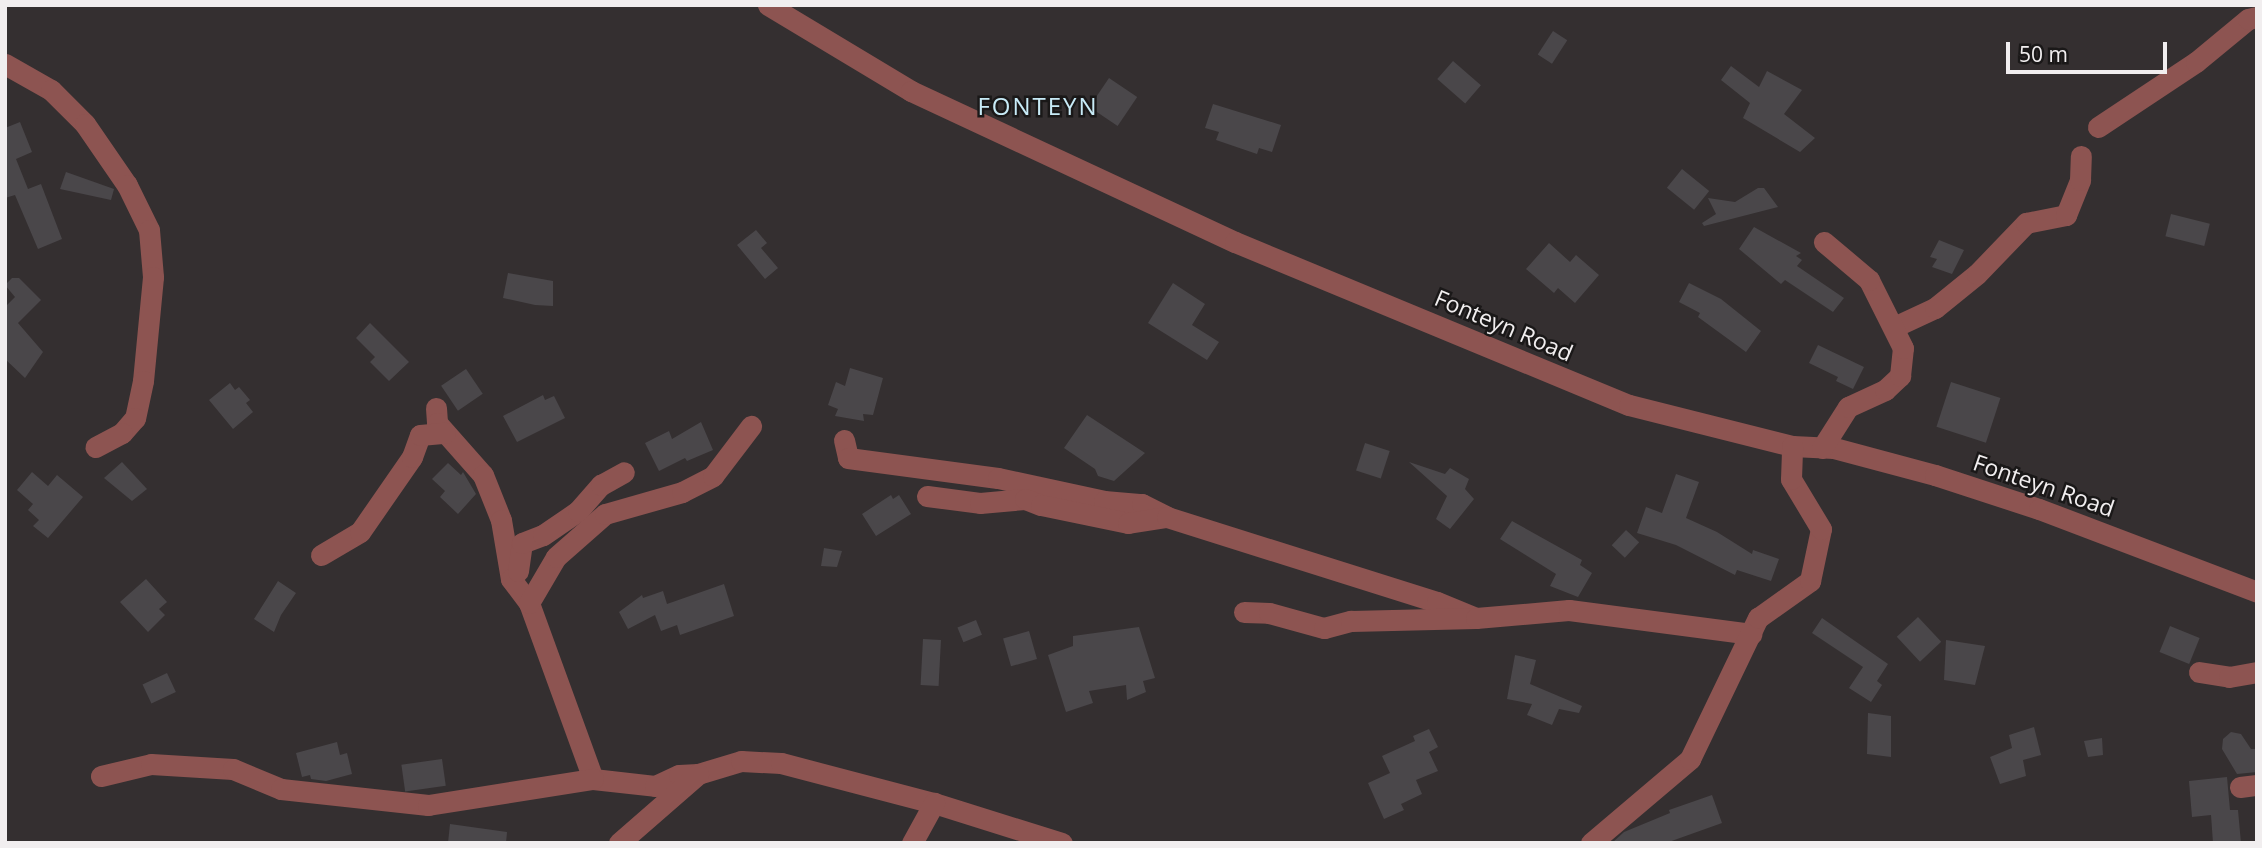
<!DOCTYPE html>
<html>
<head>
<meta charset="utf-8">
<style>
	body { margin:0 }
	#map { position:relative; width:2262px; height:848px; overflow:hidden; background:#342f30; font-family:"Open Sans",sans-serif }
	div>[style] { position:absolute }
	.building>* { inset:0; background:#4a474a; transform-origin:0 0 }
	.minor>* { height:21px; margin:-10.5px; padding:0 10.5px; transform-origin:10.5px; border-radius:10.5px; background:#8d5451 }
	span { translate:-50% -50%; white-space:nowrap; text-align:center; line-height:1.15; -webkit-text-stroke:5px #1a1818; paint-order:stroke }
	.street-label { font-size:23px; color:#f1eeef }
	.neighbourhood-label { font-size:24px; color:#c8ebf7; letter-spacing:2px }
	.frame { position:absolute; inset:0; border:7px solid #f1eeef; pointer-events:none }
	.scale { position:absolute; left:2006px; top:42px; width:161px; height:32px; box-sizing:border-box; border:4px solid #f1eeef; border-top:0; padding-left:9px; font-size:21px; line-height:24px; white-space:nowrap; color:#f1eeef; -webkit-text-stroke:5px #1a1818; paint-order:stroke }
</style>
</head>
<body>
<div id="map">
	<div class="building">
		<div style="left:1553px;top:31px;width:17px;height:28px;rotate:33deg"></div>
		<div style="left:1453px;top:61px;width:37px;height:24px;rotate:41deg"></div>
		<div style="clip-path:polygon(1731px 66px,1759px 87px,1767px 71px,1802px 90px,1784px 114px,1815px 138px,1800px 152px,1743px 118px,1750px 103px,1721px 80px)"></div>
		<div style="left:1109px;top:78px;width:34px;height:35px;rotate:34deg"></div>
		<div style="clip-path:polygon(1213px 104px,1281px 125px,1272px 152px,1259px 148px,1257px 154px,1216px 140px,1219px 132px,1205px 128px)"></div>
		<div style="clip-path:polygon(20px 122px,32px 152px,16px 159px,28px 189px,41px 184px,62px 239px,38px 249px,15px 195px,5px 198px,5px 128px)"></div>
		<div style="left:1682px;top:169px;width:35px;height:24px;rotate:39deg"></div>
		<div style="clip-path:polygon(66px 172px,114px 189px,111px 200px,60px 189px)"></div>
		<div style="clip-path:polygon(1758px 188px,1764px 188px,1778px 207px,1704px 226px,1702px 223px,1716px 214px,1708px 198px,1735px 202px)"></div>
		<div style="left:2171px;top:214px;width:40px;height:23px;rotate:14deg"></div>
		<div style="clip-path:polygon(1754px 227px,1801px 253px,1796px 256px,1802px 260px,1797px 266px,1844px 298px,1833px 312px,1785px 280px,1781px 284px,1739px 249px)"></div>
		<div style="clip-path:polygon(756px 230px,767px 243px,761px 248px,778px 268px,765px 279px,737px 245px)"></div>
		<div style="clip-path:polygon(1939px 240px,1964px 250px,1952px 274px,1932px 267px,1937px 259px,1930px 257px)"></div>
		<div style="clip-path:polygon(1549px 243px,1570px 262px,1576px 255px,1599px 275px,1575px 303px,1558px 288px,1554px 293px,1526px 269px)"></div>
		<div style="clip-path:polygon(508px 273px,553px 281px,553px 306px,535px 305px,503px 298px)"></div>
		<div style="clip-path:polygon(12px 278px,19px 278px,41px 300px,18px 323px,43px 352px,25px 378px,5px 359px,5px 307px,15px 297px,5px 285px)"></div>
		<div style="clip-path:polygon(1173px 283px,1205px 304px,1192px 325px,1219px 342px,1207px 360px,1148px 323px)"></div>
		<div style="clip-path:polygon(1689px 283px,1721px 299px,1761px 331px,1746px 352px,1698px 317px,1700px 313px,1679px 302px)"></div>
		<div style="clip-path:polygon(370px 323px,409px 362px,389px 381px,370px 362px,375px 357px,356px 338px)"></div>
		<div style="clip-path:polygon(1818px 345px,1864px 367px,1853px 389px,1836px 381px,1838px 377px,1809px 363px)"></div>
		<div style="clip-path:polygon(850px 368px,883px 378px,873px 415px,863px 414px,864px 421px,835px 416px,838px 409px,828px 405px,836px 382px,845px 386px)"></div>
		<div style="left:466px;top:369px;width:30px;height:30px;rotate:56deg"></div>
		<div style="left:1951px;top:382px;width:52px;height:47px;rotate:18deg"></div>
		<div style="clip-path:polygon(230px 383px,235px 390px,239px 387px,250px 400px,246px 403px,253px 412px,233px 429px,209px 400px)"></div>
		<div style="clip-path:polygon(543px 395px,545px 400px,554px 396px,565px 418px,517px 442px,503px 416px)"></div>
		<div style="clip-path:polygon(1087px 415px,1145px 453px,1114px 481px,1098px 476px,1095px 469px,1064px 448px)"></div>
		<div style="clip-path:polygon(701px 422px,713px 450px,687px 461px,685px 458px,659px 471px,645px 443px,669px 431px,672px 439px)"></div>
		<div style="left:1365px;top:443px;width:26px;height:29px;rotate:18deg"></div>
		<div style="clip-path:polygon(122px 462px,147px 489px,132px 501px,104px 478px)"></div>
		<div style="clip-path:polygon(1409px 462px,1445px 474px,1450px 468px,1469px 479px,1465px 489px,1474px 499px,1450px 529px,1436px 519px,1447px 496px)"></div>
		<div style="clip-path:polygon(448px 463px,461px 475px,463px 472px,476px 494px,458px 514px,440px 497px,445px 491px,432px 479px)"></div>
		<div style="clip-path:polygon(32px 472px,48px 486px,57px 475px,83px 497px,48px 538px,33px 526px,39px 520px,28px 510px,33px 504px,17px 490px)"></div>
		<div style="clip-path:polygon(1676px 474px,1699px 482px,1686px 518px,1717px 532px,1752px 554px,1753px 550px,1779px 559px,1771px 581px,1737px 570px,1735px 575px,1676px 545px,1637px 533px,1646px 507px,1662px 513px)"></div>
		<div style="clip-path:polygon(891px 495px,893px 499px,899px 495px,911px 514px,876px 536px,862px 514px)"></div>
		<div style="clip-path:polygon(1512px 521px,1582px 560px,1580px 565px,1592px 573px,1578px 597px,1550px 586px,1556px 574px,1500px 539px)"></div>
		<div style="left:1626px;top:530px;width:18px;height:21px;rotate:43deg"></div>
		<div style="clip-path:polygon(824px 548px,842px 551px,837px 567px,821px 566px)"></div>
		<div style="clip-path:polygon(146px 579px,167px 602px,159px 609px,165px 615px,148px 632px,120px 602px)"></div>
		<div style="clip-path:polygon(278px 581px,296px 593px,281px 615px,274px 632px,254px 619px)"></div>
		<div style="clip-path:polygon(724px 584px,734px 616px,680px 635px,677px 625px,661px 631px,655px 615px,628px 629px,619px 612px,642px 595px,643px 598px,663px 591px,667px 604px)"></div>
		<div style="left:1918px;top:617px;width:34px;height:29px;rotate:47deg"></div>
		<div style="clip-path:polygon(1822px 618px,1888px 664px,1877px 681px,1882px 685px,1871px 702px,1849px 688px,1863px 667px,1812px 633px)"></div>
		<div style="left:976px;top:620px;width:16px;height:20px;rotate:68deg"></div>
		<div style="left:2170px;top:626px;width:32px;height:28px;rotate:22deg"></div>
		<div style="clip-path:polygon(1139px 627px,1155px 678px,1143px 681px,1146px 692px,1127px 700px,1126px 685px,1089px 691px,1093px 703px,1066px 712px,1048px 655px,1073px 646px,1073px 636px)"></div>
		<div style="left:1029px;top:631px;width:29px;height:27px;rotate:74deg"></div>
		<div style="left:923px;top:639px;width:18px;height:46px;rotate:3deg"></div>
		<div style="clip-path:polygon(1946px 640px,1985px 646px,1975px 685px,1944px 680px)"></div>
		<div style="clip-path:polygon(1515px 655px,1536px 660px,1530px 684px,1582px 706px,1579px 713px,1559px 709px,1552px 725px,1527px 715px,1532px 704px,1507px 699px)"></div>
		<div style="left:167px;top:673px;width:21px;height:27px;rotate:65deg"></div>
		<div style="clip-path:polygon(1868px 713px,1891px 716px,1891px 757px,1867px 754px)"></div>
		<div style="clip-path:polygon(2034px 727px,2041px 755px,2023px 760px,2026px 776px,2000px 784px,1990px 757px,2012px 748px,2009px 735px)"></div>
		<div style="clip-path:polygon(1429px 729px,1438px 747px,1429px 752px,1438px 771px,1416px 780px,1422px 794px,1401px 804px,1404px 810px,1384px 819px,1368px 783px,1390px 773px,1382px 756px,1415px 741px,1413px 736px)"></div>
		<div style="clip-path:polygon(2231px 732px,2241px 734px,2251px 749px,2257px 749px,2257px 772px,2237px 774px,2222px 749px,2223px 739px)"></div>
		<div style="clip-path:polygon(2102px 738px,2103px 755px,2088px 757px,2084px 741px)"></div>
		<div style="clip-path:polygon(337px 742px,340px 755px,347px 753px,352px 774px,326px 781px,311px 779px,310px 775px,302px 777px,296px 753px)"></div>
		<div style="left:442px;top:759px;width:27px;height:41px;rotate:82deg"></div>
		<div style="clip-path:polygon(2227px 777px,2230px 810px,2238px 810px,2241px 843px,2213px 843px,2211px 815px,2192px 817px,2189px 781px)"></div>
		<div style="clip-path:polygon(1712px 795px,1722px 823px,1666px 843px,1612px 843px,1624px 832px,1670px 813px,1669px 810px)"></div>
		<div style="clip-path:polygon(450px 824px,507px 832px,506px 843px,448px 843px)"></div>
	</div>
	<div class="minor">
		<div style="left:768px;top:5px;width:167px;rotate:31deg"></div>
		<div style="left:911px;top:91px;width:357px;rotate:25deg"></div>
		<div style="left:1235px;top:242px;width:426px;rotate:22.5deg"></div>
		<div style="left:1629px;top:405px;width:168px;rotate:14.1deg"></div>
		<div style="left:1792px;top:446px;width:42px;rotate:2.7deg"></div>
		<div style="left:1834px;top:448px;width:105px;rotate:15deg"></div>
		<div style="left:1935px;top:475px;width:109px;rotate:18.1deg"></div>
		<div style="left:2039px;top:509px;width:233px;rotate:20.8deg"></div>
		<div style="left:5px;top:64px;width:53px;rotate:29.5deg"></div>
		<div style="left:51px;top:90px;width:48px;rotate:45deg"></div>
		<div style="left:85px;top:124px;width:74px;rotate:55.5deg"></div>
		<div style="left:127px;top:185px;width:50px;rotate:63.9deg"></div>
		<div style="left:149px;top:230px;width:47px;rotate:85.1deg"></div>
		<div style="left:153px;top:277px;width:104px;rotate:95.5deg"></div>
		<div style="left:143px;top:381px;width:38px;rotate:102deg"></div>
		<div style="left:135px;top:418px;width:20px;rotate:131deg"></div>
		<div style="left:122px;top:433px;width:30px;rotate:152deg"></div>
		<div style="left:2098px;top:127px;width:118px;rotate:-33.6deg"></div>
		<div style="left:2196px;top:62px;width:67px;rotate:-39.6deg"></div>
		<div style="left:2248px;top:19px;width:9px;rotate:-13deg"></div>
		<div style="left:1894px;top:327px;width:45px;rotate:-24.9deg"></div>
		<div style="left:1935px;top:308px;width:54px;rotate:-39deg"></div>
		<div style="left:1977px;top:274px;width:71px;rotate:-46.1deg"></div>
		<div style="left:2026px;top:223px;width:41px;rotate:-11.3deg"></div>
		<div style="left:2066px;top:215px;width:38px;rotate:-68deg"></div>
		<div style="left:2080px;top:180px;width:24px;rotate:-88deg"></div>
		<div style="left:436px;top:408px;width:15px;rotate:86deg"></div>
		<div style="left:437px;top:423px;width:69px;rotate:48.5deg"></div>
		<div style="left:483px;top:475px;width:48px;rotate:68.2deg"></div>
		<div style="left:501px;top:520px;width:60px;rotate:80.4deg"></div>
		<div style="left:511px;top:579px;width:30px;rotate:53deg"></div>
		<div style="left:529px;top:603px;width:187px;rotate:70deg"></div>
		<div style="left:593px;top:779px;width:62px;rotate:6.4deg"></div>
		<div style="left:655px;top:786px;width:26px;rotate:-25deg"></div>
		<div style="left:679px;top:775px;width:19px;rotate:-3deg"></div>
		<div style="left:698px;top:774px;width:45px;rotate:-16.8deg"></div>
		<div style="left:741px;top:761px;width:40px;rotate:2.9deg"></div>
		<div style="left:781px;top:763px;width:158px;rotate:14.7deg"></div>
		<div style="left:934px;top:803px;width:134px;rotate:17.4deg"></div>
		<div style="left:844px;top:440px;width:18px;rotate:77deg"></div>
		<div style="left:848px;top:458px;width:151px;rotate:7.6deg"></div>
		<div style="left:998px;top:478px;width:108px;rotate:12.2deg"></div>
		<div style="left:1104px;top:501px;width:38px;rotate:5deg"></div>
		<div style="left:1142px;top:504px;width:28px;rotate:27deg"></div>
		<div style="left:1822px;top:448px;width:49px;rotate:-57.6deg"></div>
		<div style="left:1848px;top:407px;width:41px;rotate:-24.7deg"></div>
		<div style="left:1885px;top:390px;width:21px;rotate:-43deg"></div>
		<div style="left:1900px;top:376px;width:28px;rotate:-84deg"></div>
		<div style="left:1903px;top:348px;width:76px;rotate:-116.6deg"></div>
		<div style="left:1869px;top:280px;width:59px;rotate:-139.8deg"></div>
		<div style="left:927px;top:496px;width:53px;rotate:7.5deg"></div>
		<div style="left:980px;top:503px;width:45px;rotate:-5.1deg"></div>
		<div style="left:1025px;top:499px;width:17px;rotate:21deg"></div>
		<div style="left:1041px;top:505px;width:89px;rotate:11.7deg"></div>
		<div style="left:1128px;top:523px;width:39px;rotate:-9deg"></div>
		<div style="left:1167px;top:517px;width:283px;rotate:17.5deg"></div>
		<div style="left:1437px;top:602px;width:42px;rotate:22.3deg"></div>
		<div style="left:321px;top:555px;width:45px;rotate:-30.5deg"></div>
		<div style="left:360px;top:532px;width:91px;rotate:-55.3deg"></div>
		<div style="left:412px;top:457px;width:23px;rotate:-70deg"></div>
		<div style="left:420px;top:435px;width:25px;rotate:-5deg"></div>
		<div style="left:518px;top:571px;width:28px;rotate:-82deg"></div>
		<div style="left:522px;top:543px;width:22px;rotate:-21deg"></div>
		<div style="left:543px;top:535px;width:42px;rotate:-34.4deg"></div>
		<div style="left:578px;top:511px;width:35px;rotate:-49deg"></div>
		<div style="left:601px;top:485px;width:26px;rotate:-29deg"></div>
		<div style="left:529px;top:603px;width:53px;rotate:-59.6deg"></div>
		<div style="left:556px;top:557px;width:65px;rotate:-41.3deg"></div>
		<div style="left:605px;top:514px;width:80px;rotate:-15.9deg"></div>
		<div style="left:682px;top:492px;width:35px;rotate:-27deg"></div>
		<div style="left:713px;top:476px;width:63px;rotate:-52.8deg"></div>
		<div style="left:1244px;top:612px;width:25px;rotate:2deg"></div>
		<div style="left:1269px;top:613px;width:57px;rotate:15.3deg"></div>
		<div style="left:1324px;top:628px;width:28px;rotate:-15deg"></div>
		<div style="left:1351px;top:621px;width:125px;rotate:-1.4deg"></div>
		<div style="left:1476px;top:618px;width:93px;rotate:-4.9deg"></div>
		<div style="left:1569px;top:610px;width:184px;rotate:7.5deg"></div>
		<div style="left:2199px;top:672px;width:30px;rotate:9deg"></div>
		<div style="left:2229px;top:677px;width:28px;rotate:-10deg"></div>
		<div style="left:101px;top:776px;width:51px;rotate:-13.5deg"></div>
		<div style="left:151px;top:764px;width:82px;rotate:3.5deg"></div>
		<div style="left:233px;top:769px;width:52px;rotate:22.6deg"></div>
		<div style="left:281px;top:789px;width:148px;rotate:6.2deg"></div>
		<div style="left:428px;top:805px;width:167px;rotate:-9deg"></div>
		<div style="left:2240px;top:787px;width:17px;rotate:-7deg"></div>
		<div style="left:619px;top:843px;width:105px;rotate:-41.1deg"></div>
		<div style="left:912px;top:843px;width:46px;rotate:-61.2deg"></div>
		<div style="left:1591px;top:843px;width:130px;rotate:-40.3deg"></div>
		<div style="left:1690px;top:759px;width:157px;rotate:-64.3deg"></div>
		<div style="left:1758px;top:618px;width:64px;rotate:-35.4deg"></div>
		<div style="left:1810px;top:581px;width:53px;rotate:-78.1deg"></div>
		<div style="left:1821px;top:529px;width:58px;rotate:-121deg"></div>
		<div style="left:1791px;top:479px;width:33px;rotate:-88deg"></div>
	</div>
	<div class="street-label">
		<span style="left:1504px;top:325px;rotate:23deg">Fonteyn Road</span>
		<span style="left:2044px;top:485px;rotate:19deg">Fonteyn Road</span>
	</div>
	<div class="neighbourhood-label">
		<span style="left:1038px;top:106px">FONTEYN</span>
	</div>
	<div class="frame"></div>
	<div class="scale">50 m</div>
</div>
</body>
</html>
